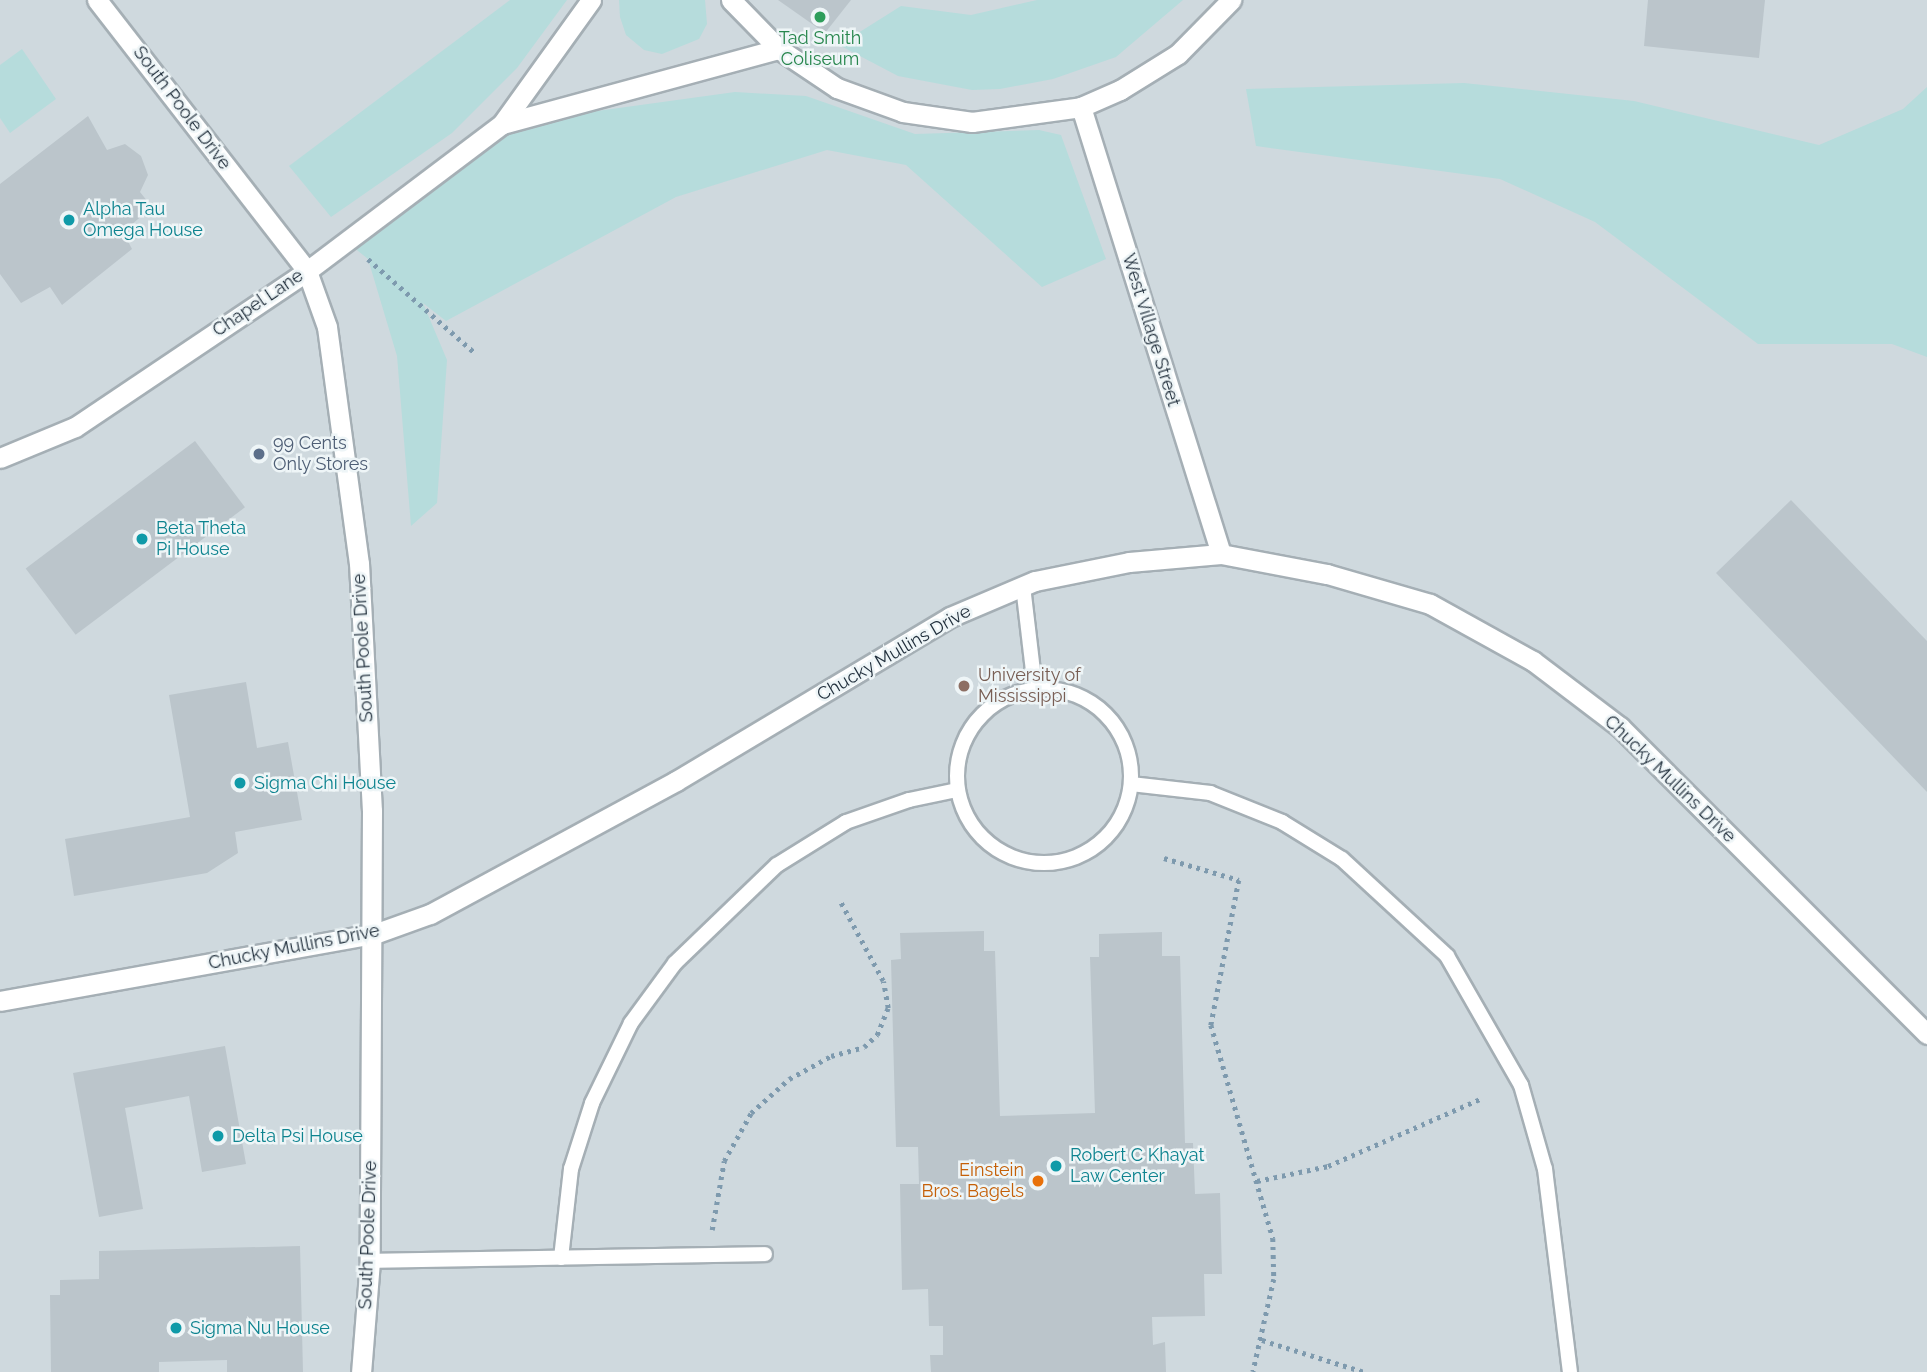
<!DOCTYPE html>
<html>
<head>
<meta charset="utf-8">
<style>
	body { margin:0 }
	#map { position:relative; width:1927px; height:1372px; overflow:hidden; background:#dee7ea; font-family:Raleway,sans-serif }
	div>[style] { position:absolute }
	.built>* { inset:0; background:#cfd9de; transform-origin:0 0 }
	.green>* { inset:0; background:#b6dcdc }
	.building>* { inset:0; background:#bbc5cb; transform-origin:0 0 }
	.path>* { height:4.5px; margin-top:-2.25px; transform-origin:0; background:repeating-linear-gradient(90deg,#7e9aae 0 3.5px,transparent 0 8.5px) }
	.roads { filter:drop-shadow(2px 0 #a5afb5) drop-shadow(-2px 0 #a5afb5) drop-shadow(0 2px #a5afb5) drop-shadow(0 -2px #a5afb5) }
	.service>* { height:14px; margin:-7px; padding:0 7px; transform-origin:7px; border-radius:7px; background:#fff }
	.service>.ring { margin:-7px; padding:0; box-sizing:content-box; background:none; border:14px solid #fff; border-radius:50% }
	.minor>* { height:19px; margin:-9.5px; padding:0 9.5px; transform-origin:9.5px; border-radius:9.5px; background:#fff }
	.tertiary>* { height:19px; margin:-9.5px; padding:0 9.5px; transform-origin:9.5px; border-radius:9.5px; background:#fff }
	.dots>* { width:19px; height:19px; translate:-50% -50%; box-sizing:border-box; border:4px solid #eef5f7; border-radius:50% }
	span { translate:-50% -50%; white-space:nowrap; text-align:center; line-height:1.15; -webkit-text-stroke:5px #eef5f7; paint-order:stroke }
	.leisure-label { font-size:18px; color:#27864d }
	.street-label { font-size:18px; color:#1f2d3a }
	.culture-label { font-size:18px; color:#0d838f }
	.left { translate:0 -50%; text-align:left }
	.service-label { font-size:18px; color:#4e5e75 }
	.education-label { font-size:18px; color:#785e54 }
	.food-label { font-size:18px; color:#c56008 }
	.right { translate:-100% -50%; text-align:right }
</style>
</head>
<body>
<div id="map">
	<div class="built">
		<div style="left:0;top:0;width:1927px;height:1372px"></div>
	</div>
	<div class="green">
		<div style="clip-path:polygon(510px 0,567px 0,517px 68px,452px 133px,331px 217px,289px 166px)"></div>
		<div style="clip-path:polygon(705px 0,707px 24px,699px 39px,662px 54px,644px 50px,626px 35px,620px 17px,619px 0)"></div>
		<div style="clip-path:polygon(1037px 0,1183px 0,1116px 57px,1053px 79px,1000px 89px,972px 90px,898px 76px,839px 45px,901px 6px,971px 15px)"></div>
		<div style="clip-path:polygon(22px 49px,56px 99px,10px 133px,0 118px,0 65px)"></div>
		<div style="clip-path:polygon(1464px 83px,1634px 101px,1819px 145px,1903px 109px,1927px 87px,1927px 357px,1892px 344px,1758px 344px,1595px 222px,1500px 179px,1256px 146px,1246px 89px)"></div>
		<div style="clip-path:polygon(735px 92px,806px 96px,915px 134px,1039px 130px,1061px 135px,1106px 259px,1042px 287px,906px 165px,827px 150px,676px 197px,446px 321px,423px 303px,447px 360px,437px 503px,411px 526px,397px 356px,368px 259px,347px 242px,502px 124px)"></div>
	</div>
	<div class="building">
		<div style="clip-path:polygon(778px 0,851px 0,825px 33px)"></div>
		<div style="clip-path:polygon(1648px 0,1765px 0,1759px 58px,1644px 46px)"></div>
		<div style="clip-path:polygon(88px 116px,107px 150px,125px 144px,141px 156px,148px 175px,140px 192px,152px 207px,123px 232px,132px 249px,62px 305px,50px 287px,21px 303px,0 274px,0 184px)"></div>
		<div style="left:195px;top:441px;width:83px;height:212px;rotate:53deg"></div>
		<div style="clip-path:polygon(1791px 500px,1927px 641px,1927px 792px,1716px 573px)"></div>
		<div style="clip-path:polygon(246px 682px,257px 748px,288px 742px,302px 820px,235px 832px,238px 853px,207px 873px,74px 896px,65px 839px,190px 817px,169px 695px)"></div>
		<div style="clip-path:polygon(984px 931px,984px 951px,995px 951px,1000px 1116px,1095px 1113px,1090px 957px,1099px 957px,1099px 934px,1162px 932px,1162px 956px,1180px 956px,1185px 1143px,1193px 1143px,1195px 1194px,1220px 1193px,1222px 1274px,1204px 1274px,1205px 1316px,1152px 1317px,1153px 1345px,1165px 1342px,1166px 1372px,931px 1372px,930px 1355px,943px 1355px,943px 1326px,929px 1326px,928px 1289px,902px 1290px,900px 1184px,919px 1184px,918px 1147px,896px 1147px,891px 960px,901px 959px,900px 933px)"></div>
		<div style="clip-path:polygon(225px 1046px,246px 1164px,202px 1172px,189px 1096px,125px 1108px,143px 1209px,99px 1217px,73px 1073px)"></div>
		<div style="clip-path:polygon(300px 1246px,303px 1372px,227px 1372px,227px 1360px,159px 1362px,159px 1372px,51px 1372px,50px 1295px,60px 1295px,60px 1280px,99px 1279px,99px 1251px)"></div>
	</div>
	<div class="path">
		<div style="left:368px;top:259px;width:144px;rotate:41.3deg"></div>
		<div style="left:1164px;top:858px;width:78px;rotate:16.3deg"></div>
		<div style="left:1239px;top:880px;width:148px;rotate:100.9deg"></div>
		<div style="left:1211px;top:1025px;width:222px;rotate:73.8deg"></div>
		<div style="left:1273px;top:1238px;width:41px;rotate:88.6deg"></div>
		<div style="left:1274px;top:1279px;width:95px;rotate:102.7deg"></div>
		<div style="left:1257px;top:1181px;width:73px;rotate:-11.9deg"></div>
		<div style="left:1328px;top:1166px;width:168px;rotate:-23.8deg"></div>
		<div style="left:712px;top:1230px;width:70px;rotate:-80.1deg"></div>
		<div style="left:724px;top:1161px;width:55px;rotate:-60.6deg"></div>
		<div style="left:751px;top:1113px;width:51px;rotate:-41.8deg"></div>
		<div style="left:789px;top:1079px;width:48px;rotate:-28.7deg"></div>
		<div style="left:831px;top:1056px;width:34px;rotate:-15deg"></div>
		<div style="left:864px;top:1047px;width:18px;rotate:-43deg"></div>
		<div style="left:877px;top:1035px;width:29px;rotate:-68deg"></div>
		<div style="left:888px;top:1008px;width:27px;rotate:-100deg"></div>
		<div style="left:883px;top:981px;width:91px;rotate:-118.3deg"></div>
		<div style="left:1262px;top:1340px;width:107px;rotate:17.4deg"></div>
	</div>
	<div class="roads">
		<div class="service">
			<div style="left:1023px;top:586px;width:103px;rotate:83.3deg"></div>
			<div class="ring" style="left:957px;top:689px;width:160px;height:160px"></div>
			<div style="left:1131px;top:784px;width:80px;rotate:6.5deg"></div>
			<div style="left:1210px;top:793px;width:78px;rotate:21.9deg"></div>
			<div style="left:1282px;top:822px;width:70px;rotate:31.7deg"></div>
			<div style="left:1342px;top:859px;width:143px;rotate:42.7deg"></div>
			<div style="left:1447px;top:956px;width:149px;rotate:60.2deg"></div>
			<div style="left:1521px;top:1085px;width:87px;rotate:74.1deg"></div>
			<div style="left:1545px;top:1169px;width:205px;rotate:83deg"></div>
			<div style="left:561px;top:1258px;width:90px;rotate:-83.6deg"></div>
			<div style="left:571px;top:1169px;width:69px;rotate:-72.3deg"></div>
			<div style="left:592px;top:1103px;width:89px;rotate:-64deg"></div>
			<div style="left:631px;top:1023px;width:74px;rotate:-53.7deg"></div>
			<div style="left:675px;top:963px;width:141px;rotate:-43.9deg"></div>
			<div style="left:777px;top:865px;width:81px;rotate:-31.9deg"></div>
			<div style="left:846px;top:822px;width:67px;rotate:-19.2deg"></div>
			<div style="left:909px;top:800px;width:49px;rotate:-11.8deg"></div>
			<div style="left:370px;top:1261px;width:395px;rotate:-1deg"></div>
		</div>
		<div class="minor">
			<div style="left:97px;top:0;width:343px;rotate:52.2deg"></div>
			<div style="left:307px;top:271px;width:59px;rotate:70.3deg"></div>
			<div style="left:327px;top:327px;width:238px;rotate:82.3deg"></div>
			<div style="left:359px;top:563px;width:248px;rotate:87deg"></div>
			<div style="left:372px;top:811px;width:450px;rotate:90.3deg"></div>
			<div style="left:370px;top:1261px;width:111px;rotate:94.6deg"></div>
			<div style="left:591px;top:0;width:153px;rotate:125.7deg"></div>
			<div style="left:502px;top:124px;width:287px;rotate:-15.2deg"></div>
			<div style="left:731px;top:0;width:69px;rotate:45.6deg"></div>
			<div style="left:779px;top:49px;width:70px;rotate:33.9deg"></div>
			<div style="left:837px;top:88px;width:70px;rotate:20deg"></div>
			<div style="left:903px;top:112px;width:70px;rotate:8.2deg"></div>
			<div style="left:972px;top:122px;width:110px;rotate:-7.8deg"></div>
			<div style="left:1081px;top:107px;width:43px;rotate:-23.6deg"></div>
			<div style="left:1120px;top:90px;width:68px;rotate:-31.8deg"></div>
			<div style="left:1178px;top:54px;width:76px;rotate:-45.5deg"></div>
			<div style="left:1081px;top:107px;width:468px;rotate:72.6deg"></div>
			<div style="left:0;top:458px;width:81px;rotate:-22.5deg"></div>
			<div style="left:75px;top:427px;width:280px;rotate:-33.9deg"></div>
			<div style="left:307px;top:271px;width:244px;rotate:-37deg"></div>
		</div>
		<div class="tertiary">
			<div style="left:0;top:1001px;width:380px;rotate:-10.2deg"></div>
			<div style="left:374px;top:934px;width:59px;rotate:-19.7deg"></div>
			<div style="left:430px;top:914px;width:280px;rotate:-28.4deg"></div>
			<div style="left:676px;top:781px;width:319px;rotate:-30.9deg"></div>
			<div style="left:950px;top:617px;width:92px;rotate:-23deg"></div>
			<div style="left:1035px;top:581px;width:96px;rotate:-11.4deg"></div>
			<div style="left:1129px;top:562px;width:92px;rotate:-5deg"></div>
			<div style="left:1221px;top:554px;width:108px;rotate:10.7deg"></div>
			<div style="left:1327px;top:574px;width:107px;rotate:16.2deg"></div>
			<div style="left:1430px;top:604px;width:118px;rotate:29deg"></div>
			<div style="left:1533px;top:661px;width:109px;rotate:37.2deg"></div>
			<div style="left:1620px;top:727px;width:434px;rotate:45deg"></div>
		</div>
	</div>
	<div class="dots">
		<div style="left:820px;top:17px;background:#2e9e5b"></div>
		<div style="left:69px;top:220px;background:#0f9aa8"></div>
		<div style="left:259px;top:454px;background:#5c6f8a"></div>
		<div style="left:142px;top:539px;background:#0f9aa8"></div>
		<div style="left:964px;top:686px;background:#8d6e63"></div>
		<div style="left:240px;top:783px;background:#0f9aa8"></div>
		<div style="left:218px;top:1136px;background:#0f9aa8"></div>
		<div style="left:1056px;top:1166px;background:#0f9aa8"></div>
		<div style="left:1038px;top:1181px;background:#e8710a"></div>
		<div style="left:176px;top:1328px;background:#0f9aa8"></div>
	</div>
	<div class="leisure-label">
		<span style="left:820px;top:49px">Tad Smith<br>Coliseum</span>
	</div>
	<div class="street-label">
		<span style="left:182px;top:108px;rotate:53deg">South Poole Drive</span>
		<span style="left:258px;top:303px;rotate:-34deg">Chapel Lane</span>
		<span style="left:1151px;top:330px;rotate:73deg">West Village Street</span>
		<span style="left:363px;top:648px;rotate:-93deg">South Poole Drive</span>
		<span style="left:894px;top:653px;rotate:-30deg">Chucky Mullins Drive</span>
		<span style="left:1670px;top:779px;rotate:44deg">Chucky Mullins Drive</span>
		<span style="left:294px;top:947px;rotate:-11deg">Chucky Mullins Drive</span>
		<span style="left:368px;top:1235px;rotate:-88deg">South Poole Drive</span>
	</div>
	<div class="culture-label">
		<span class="left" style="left:83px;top:220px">Alpha Tau<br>Omega House</span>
		<span class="left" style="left:156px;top:539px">Beta Theta<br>Pi House</span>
		<span class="left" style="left:254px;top:783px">Sigma Chi House</span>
		<span class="left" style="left:232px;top:1136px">Delta Psi House</span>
		<span class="left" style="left:1070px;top:1166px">Robert C Khayat<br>Law Center</span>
		<span class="left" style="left:190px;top:1328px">Sigma Nu House</span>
	</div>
	<div class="service-label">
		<span class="left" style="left:273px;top:454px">99 Cents<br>Only Stores</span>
	</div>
	<div class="education-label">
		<span class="left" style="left:978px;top:686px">University of<br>Mississippi</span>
	</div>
	<div class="food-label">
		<span class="right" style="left:1024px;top:1181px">Einstein<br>Bros. Bagels</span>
	</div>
</div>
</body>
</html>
